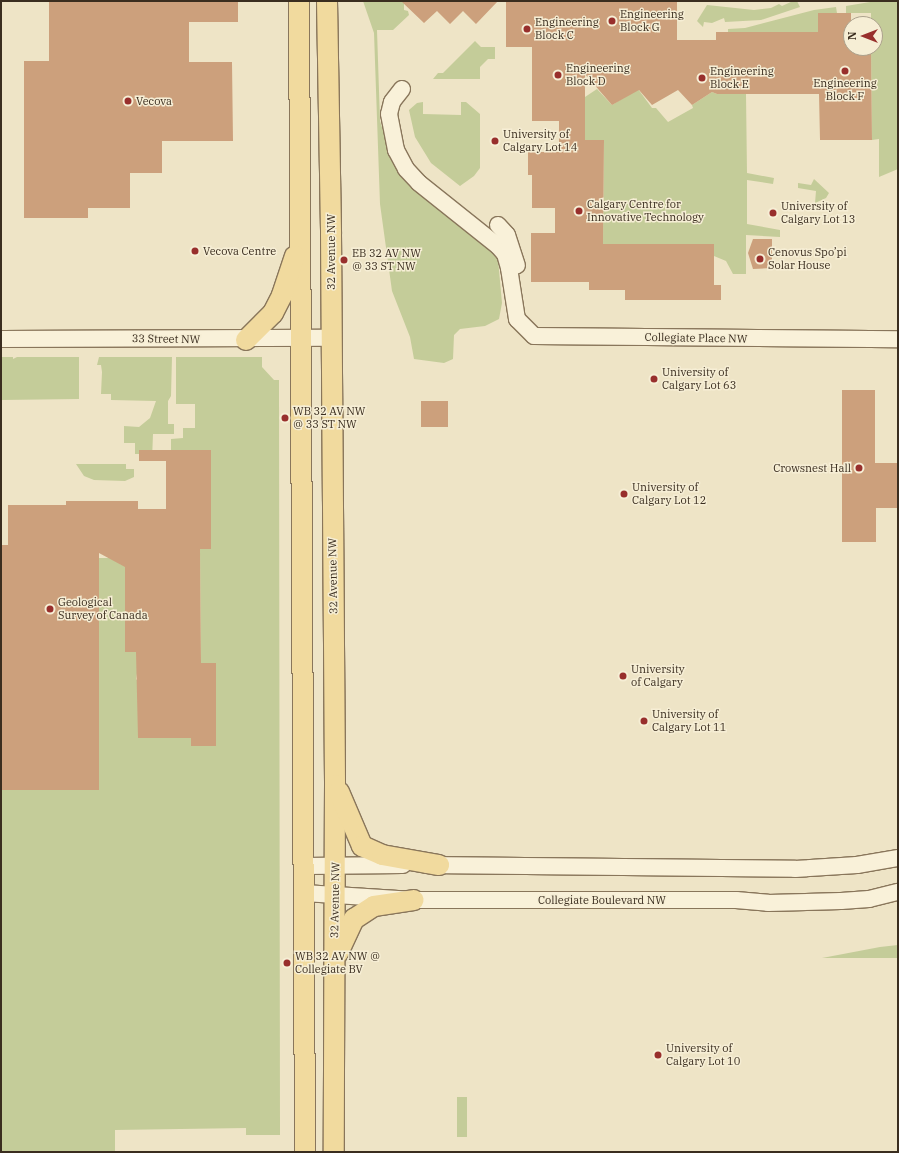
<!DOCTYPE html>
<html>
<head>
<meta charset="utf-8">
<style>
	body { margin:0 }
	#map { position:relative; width:899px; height:1153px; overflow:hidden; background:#eee4c6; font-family:"IBM Plex Serif",serif }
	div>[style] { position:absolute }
	.green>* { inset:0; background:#c4cc99; transform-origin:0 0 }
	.building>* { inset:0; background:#cca07c; transform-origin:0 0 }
	.roads { filter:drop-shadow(1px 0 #89765b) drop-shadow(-1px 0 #89765b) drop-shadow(0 1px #89765b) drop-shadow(0 -1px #89765b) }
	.minor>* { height:16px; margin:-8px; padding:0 8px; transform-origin:8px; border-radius:8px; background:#f9f1d9 }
	.major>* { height:20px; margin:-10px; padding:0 10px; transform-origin:10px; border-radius:10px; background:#f1da9e }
	.dots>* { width:11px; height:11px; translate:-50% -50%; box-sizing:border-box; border:2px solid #f6eed5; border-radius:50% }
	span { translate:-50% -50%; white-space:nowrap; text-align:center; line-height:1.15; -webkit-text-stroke:3px #f6eed5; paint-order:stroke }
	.poi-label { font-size:11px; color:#3a2d1f }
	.left { translate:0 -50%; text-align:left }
	.right { translate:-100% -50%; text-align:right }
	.street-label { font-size:11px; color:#3a2d1f }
	.frame { position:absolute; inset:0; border:2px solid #3a2d1f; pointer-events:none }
	.north { position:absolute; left:843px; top:16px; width:40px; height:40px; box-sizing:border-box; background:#f6eed5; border:1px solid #aba18c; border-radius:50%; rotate:270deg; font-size:11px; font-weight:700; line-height:16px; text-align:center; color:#3a2d1f }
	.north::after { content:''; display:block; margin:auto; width:14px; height:18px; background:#982f2c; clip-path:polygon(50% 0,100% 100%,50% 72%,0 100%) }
</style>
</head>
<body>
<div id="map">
	<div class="green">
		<div style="clip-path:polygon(363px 1px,404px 1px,404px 10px,408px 11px,409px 15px,393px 30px,377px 30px,380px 121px,392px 159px,492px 249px,498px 259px,502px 303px,499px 319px,485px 326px,460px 329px,454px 335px,453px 359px,444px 363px,414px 359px,410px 337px,392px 291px,380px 204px,374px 33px)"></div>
		<div style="clip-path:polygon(793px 1px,797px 1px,800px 7px,761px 20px,725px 22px,724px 18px,712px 23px,704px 22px,703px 27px,697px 21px,707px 5px,754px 10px,771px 8px,779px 4px,782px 6px)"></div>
		<div style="clip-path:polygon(876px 1px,898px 1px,898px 169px,879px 177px,879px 139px,872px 140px,871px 48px,875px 48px,875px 24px,871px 24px,871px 13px,846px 13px,846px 6px)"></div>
		<div style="clip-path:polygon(836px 7px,837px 13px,818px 32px,728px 32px,728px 29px,745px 28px,814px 10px)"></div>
		<div style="clip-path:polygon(475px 41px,481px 47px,495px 47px,495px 59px,488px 59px,480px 67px,480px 79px,433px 79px,438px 73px,443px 73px)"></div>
		<div style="clip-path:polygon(597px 89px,612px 105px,638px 89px,652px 108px,656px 108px,668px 122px,693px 108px,692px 105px,712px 92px,717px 94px,746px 94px,747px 173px,774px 178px,773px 184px,747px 180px,747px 224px,780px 230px,780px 237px,746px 235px,746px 274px,733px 274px,726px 261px,714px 256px,714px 244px,603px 244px,604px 140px,568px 140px,585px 97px)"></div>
		<div style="clip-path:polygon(423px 102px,423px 114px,461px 115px,461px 102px,466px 102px,480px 114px,480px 168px,474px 176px,460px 186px,431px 163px,415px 137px,409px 110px,417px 103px)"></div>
		<div style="clip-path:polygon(814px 179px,829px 193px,826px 198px,815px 203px,816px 191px,798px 188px,798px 183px,811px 185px)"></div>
		<div style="clip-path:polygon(1px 357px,13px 357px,13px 359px,17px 357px,79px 357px,79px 399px,1px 400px)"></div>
		<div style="clip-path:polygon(99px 357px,172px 357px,171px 396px,168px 401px,168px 424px,174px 424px,174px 434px,153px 434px,152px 460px,139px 460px,139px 454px,135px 454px,135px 443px,124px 443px,124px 426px,139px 427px,150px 418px,156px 401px,111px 400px,111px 394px,101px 394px,102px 372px,101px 365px,97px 365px)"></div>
		<div style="clip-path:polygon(176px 357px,262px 357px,262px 367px,274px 380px,279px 380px,280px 1135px,246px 1135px,246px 1128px,115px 1130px,115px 1152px,1px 1152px,1px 790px,99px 790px,99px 558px,121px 558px,120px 564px,125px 565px,125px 652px,141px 652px,136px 679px,191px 738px,191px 746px,216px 746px,216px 663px,201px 663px,200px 552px,198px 551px,198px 549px,211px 549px,211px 450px,171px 450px,171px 439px,183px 438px,183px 428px,195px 428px,195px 404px,176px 404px)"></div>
		<div style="clip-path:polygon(76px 464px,126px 464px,126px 469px,134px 469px,134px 477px,125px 481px,94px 480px,84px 476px)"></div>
		<div style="clip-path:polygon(898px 945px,898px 958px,822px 958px,880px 947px)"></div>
		<div style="left:457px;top:1097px;width:10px;height:40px"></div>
	</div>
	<div class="building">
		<div style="clip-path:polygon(49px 1px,238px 1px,238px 22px,189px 22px,189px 62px,232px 62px,233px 141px,162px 141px,162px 173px,130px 173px,130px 208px,88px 208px,88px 218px,24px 218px,24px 61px,49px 61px)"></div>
		<div style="clip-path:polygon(401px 1px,498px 1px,476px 24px,463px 11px,450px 24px,437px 11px,424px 23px)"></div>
		<div style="clip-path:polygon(506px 1px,677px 1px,677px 40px,716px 40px,716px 32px,818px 32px,818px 13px,851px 13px,851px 48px,871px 48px,872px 140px,820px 140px,819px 94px,717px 94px,712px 92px,692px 105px,678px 90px,652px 105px,639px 90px,612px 105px,585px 74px,585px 140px,604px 140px,603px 244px,714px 244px,714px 285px,721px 285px,721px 300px,625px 300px,625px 290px,589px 290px,589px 282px,531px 282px,531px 233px,555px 233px,555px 208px,532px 208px,532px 175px,528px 175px,528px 152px,559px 152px,559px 121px,532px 121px,532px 47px,506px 47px)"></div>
		<div style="clip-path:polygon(753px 239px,772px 239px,772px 268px,753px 269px,748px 253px)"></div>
		<div style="clip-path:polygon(842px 390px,875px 390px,875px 463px,898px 463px,898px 508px,876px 508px,876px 542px,842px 542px)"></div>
		<div style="left:421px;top:401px;width:27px;height:26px"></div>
		<div style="clip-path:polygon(139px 450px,211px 450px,211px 549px,200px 549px,201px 663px,216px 663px,216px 746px,191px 746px,191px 738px,138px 738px,136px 652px,125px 652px,125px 567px,99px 553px,99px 790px,1px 790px,1px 545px,8px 545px,8px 505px,66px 505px,66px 501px,138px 501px,138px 509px,166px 509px,166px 461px,139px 461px)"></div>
	</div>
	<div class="roads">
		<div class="minor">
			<div style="left:402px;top:89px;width:16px;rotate:128deg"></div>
			<div style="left:392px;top:102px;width:12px;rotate:104deg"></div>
			<div style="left:389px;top:114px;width:37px;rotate:79deg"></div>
			<div style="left:396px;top:150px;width:21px;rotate:62deg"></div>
			<div style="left:406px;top:169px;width:19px;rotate:47deg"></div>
			<div style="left:419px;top:183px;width:101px;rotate:38.6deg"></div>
			<div style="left:498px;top:246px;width:11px;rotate:49deg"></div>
			<div style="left:505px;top:254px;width:15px;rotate:74deg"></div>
			<div style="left:509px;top:268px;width:52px;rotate:81.1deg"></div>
			<div style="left:517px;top:319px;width:24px;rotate:45deg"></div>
			<div style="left:534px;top:336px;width:364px;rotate:0.5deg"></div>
			<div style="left:498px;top:225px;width:13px;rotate:48deg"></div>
			<div style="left:507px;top:235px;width:32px;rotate:72deg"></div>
			<div style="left:1px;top:339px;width:329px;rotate:-0.2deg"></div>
			<div style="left:427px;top:865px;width:368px;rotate:0.6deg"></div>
			<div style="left:795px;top:869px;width:62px;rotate:-3.7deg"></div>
			<div style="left:857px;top:865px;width:42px;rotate:-9.7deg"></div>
			<div style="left:305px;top:866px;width:98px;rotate:-0.6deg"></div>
			<div style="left:304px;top:893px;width:110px;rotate:3.6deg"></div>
			<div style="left:414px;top:900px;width:322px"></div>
			<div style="left:736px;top:900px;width:32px;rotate:5deg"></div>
			<div style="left:768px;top:903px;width:73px;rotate:-1.6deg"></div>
			<div style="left:841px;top:901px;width:28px;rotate:-4deg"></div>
			<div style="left:869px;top:899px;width:30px;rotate:-14deg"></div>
		</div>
		<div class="major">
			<div style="left:299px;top:1px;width:1151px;rotate:89.7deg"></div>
			<div style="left:327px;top:1px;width:233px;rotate:89deg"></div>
			<div style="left:331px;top:234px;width:551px;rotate:89.58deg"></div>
			<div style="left:335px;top:785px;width:367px;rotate:90.2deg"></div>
			<div style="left:246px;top:340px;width:38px;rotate:-45deg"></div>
			<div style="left:273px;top:313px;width:20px;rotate:-63deg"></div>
			<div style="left:282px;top:295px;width:41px;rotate:-71.6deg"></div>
			<div style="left:339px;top:792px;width:59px;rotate:66.9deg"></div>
			<div style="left:362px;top:846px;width:22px;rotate:24deg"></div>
			<div style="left:382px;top:855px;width:58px;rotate:10deg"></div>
			<div style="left:338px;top:953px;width:38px;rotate:-65deg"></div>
			<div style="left:354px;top:919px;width:24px;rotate:-33deg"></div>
			<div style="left:374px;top:906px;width:40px;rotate:-8.5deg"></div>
		</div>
	</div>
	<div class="dots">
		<div style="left:612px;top:21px;background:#982f2c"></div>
		<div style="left:527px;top:29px;background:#982f2c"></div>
		<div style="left:845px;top:71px;background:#982f2c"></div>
		<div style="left:558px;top:75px;background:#982f2c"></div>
		<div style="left:702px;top:78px;background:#982f2c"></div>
		<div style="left:128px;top:101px;background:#982f2c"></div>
		<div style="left:495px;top:141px;background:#982f2c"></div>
		<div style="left:579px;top:211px;background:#982f2c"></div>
		<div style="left:773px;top:213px;background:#982f2c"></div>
		<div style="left:195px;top:251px;background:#982f2c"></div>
		<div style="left:760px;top:259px;background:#982f2c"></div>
		<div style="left:344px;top:260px;background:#982f2c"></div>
		<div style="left:654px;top:379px;background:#982f2c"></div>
		<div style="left:285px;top:418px;background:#982f2c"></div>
		<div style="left:859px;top:468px;background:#982f2c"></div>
		<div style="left:624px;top:494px;background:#982f2c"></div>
		<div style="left:50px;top:609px;background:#982f2c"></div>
		<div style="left:623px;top:676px;background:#982f2c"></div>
		<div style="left:644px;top:721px;background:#982f2c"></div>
		<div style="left:287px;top:963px;background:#982f2c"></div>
		<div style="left:658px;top:1055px;background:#982f2c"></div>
	</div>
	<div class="poi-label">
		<span class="left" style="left:620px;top:21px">Engineering<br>Block G</span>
		<span class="left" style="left:535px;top:29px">Engineering<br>Block C</span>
		<span class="left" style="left:566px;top:75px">Engineering<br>Block D</span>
		<span class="left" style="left:710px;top:78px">Engineering<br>Block E</span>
		<span style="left:845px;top:90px">Engineering<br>Block F</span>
		<span class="left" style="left:136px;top:101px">Vecova</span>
		<span class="left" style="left:503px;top:141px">University of<br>Calgary Lot 14</span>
		<span class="left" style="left:587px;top:211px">Calgary Centre for<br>Innovative Technology</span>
		<span class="left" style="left:781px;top:213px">University of<br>Calgary Lot 13</span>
		<span class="left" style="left:203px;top:251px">Vecova Centre</span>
		<span class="left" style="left:768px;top:259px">Cenovus Spo’pi<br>Solar House</span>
		<span class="left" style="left:352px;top:260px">EB 32 AV NW<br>@ 33 ST NW</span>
		<span class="left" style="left:662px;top:379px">University of<br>Calgary Lot 63</span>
		<span class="left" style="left:293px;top:418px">WB 32 AV NW<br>@ 33 ST NW</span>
		<span class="right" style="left:851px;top:468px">Crowsnest Hall</span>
		<span class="left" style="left:632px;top:494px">University of<br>Calgary Lot 12</span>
		<span class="left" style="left:58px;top:609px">Geological<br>Survey of Canada</span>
		<span class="left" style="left:631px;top:676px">University<br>of Calgary</span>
		<span class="left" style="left:652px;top:721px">University of<br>Calgary Lot 11</span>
		<span class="left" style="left:295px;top:963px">WB 32 AV NW @<br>Collegiate BV</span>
		<span class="left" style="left:666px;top:1055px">University of<br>Calgary Lot 10</span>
	</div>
	<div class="street-label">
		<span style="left:331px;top:252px;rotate:-90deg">32 Avenue NW</span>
		<span style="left:696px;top:338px;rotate:1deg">Collegiate Place NW</span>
		<span style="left:166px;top:339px;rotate:1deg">33 Street NW</span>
		<span style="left:333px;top:576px;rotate:-91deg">32 Avenue NW</span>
		<span style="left:335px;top:900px;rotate:-89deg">32 Avenue NW</span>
		<span style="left:602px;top:900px">Collegiate Boulevard NW</span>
	</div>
	<div class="frame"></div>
	<div class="north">N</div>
</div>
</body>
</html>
